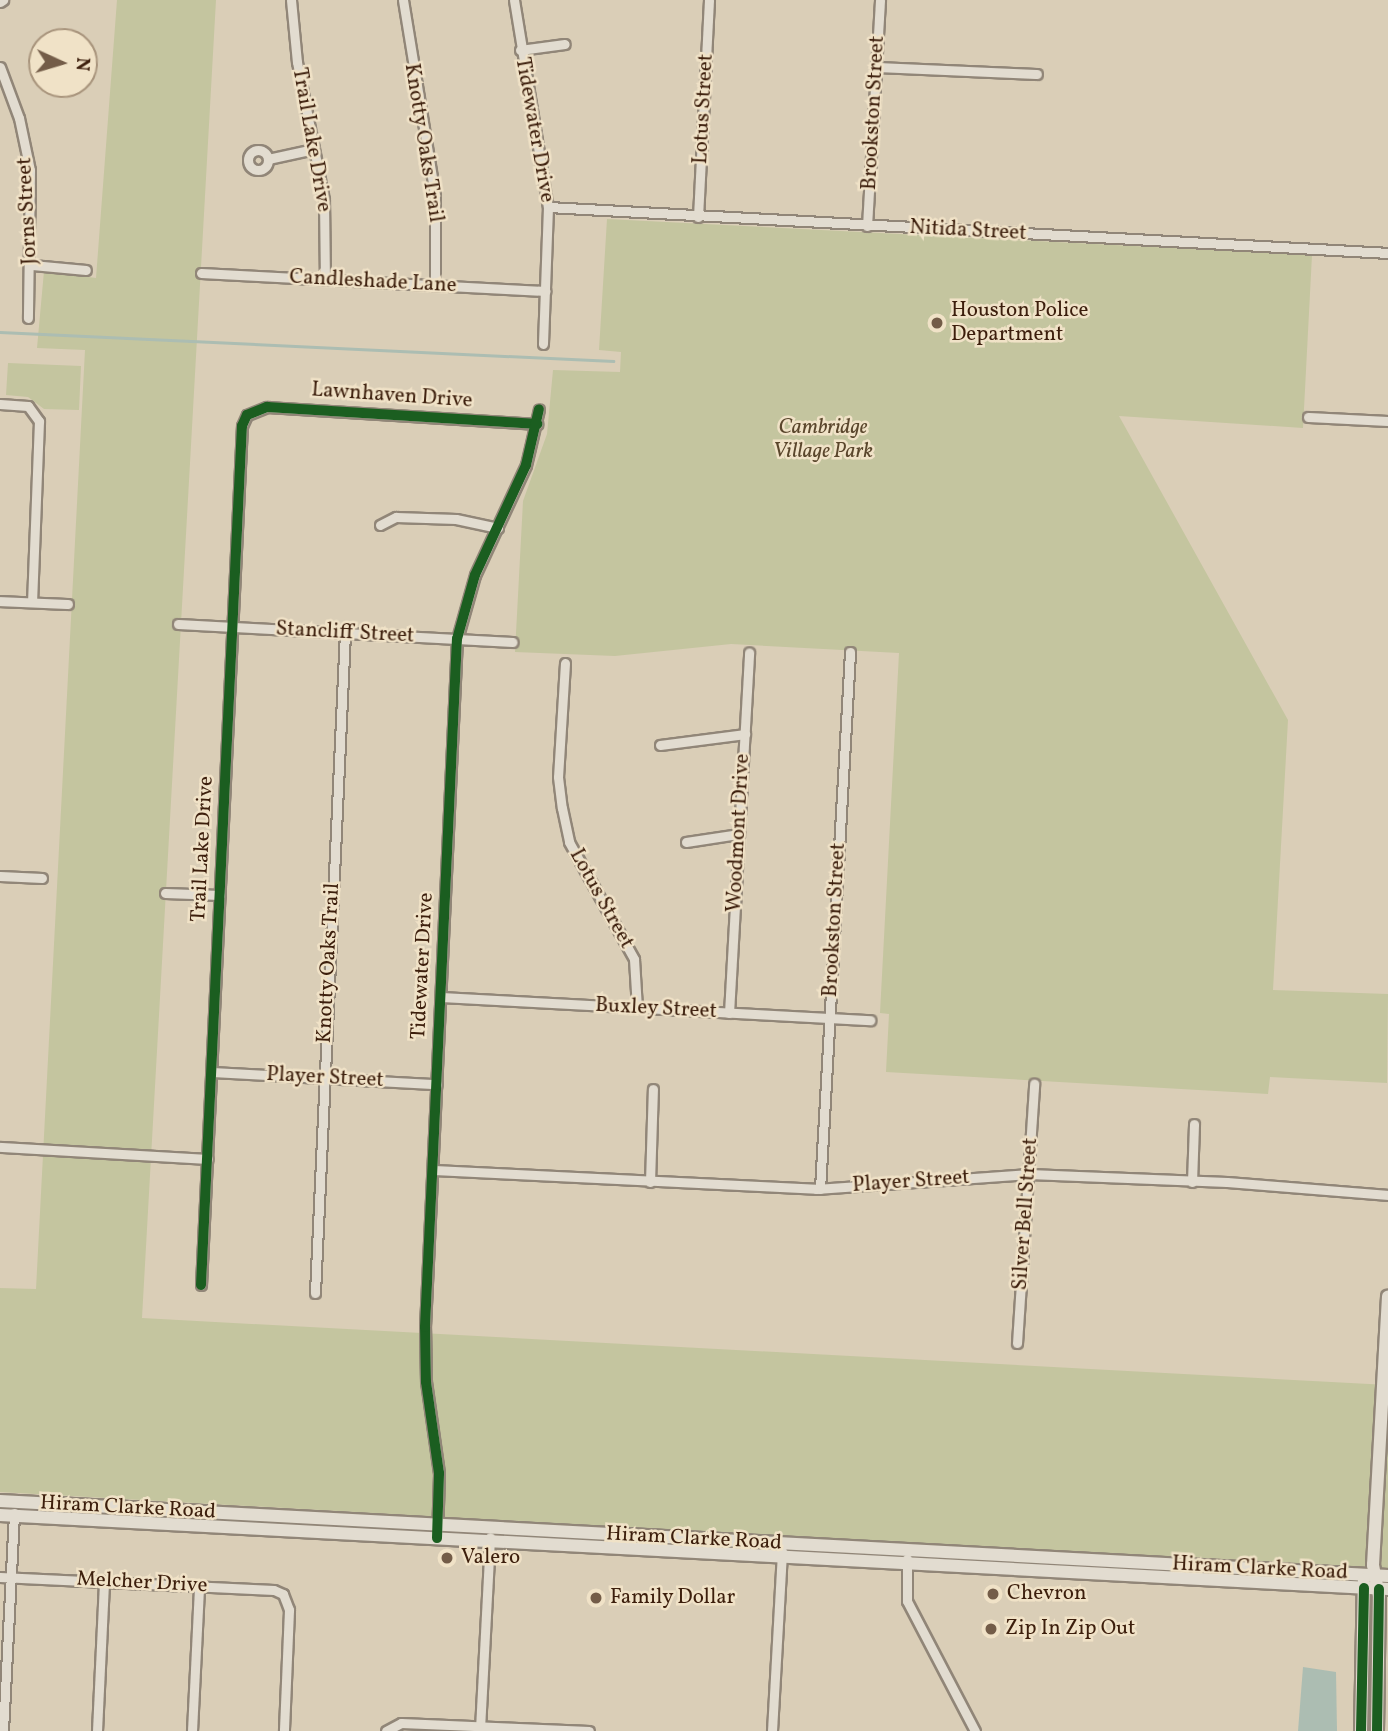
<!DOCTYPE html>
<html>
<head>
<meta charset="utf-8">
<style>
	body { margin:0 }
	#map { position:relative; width:1388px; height:1731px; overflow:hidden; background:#daceb7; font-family:Vollkorn,serif }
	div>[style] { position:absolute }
	.green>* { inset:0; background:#c4c59f }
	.water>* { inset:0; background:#acbdb2 }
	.stream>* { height:2.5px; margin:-1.25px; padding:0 1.25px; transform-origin:1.25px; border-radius:1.25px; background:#acbdb2 }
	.roads { filter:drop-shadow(2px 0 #918678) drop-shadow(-2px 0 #918678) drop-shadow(0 2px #918678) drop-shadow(0 -2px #918678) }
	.street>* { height:9px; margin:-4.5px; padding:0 4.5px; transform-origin:4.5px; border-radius:4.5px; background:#e2dcd0 }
	.street>.ring { margin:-4.5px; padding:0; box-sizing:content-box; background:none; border:9px solid #e2dcd0; border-radius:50% }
	.secondary>* { height:12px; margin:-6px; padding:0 6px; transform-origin:6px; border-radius:6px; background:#e2dcd0 }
	.cycleway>* { height:10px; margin:-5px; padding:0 5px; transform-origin:5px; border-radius:5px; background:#1b5e20 }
	.dots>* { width:19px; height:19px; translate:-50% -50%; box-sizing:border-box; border:4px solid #f0e2c7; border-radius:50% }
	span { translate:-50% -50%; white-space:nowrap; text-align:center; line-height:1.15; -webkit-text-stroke:5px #f0e2c7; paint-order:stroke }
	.street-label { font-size:21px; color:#3c1e0c }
	.poi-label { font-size:21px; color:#3c1e0c }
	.left { translate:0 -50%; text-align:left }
	.park-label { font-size:21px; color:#5a462c; font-style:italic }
	.north { position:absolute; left:28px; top:28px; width:70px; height:70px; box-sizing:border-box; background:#f0e2c7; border:2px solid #a8947c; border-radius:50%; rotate:94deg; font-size:19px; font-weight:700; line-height:28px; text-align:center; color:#3c1e0c }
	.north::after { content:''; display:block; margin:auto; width:24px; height:32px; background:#735c48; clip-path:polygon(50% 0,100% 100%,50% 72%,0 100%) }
</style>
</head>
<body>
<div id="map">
	<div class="green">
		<div style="clip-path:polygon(117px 0,216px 0,142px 1318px,1388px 1385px,1388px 1570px,0 1492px,0 1288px,36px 1289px,85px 350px,37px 348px,44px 271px,96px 278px)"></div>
		<div style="clip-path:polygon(607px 219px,1312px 255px,1303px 428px,1119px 416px,1288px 720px,1273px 990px,1388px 994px,1387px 1083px,1270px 1077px,1268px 1094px,886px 1072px,889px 1014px,880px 1013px,899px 653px,731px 644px,615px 656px,515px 652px,523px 501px,547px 434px,553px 370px,620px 372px,621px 352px,599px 350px)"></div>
		<div style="clip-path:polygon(8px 363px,81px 366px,79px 410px,44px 409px,28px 397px,6px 395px)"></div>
	</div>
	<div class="water">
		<div style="clip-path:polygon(1303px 1667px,1336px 1672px,1337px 1731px,1298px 1731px)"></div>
	</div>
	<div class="stream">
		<div style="left:0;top:332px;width:614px;rotate:2.71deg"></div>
	</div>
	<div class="roads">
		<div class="street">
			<div style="left:291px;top:0;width:62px;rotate:84.5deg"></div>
			<div style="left:297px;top:62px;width:141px;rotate:78.9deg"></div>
			<div style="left:324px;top:200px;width:80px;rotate:89.3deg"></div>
			<div style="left:403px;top:0;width:198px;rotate:80.7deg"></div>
			<div style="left:435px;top:195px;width:90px;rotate:90deg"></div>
			<div style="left:514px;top:0;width:210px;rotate:80.7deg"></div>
			<div style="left:548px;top:207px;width:137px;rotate:92.1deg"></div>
			<div style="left:0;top:2px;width:4px;rotate:-34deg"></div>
			<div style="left:520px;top:50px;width:45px;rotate:-7.6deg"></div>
			<div style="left:0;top:67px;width:54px;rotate:69.6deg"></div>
			<div style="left:19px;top:118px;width:53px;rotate:78.1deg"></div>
			<div style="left:30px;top:170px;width:148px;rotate:90.8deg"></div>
			<div style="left:876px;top:67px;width:161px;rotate:2.5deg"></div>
			<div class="ring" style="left:248px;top:150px;width:11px;height:11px"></div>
			<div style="left:268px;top:159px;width:47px;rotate:-12.3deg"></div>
			<div style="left:548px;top:207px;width:841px;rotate:3.13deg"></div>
			<div style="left:698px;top:217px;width:217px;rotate:-87.1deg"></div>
			<div style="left:867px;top:226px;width:226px;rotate:-86.7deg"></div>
			<div style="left:32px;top:265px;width:54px;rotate:5.3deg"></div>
			<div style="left:201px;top:273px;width:345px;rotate:3deg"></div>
			<div style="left:0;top:404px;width:28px;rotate:4deg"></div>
			<div style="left:28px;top:406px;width:19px;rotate:54deg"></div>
			<div style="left:39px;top:421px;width:181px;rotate:92.2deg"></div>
			<div style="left:1308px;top:417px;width:80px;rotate:2.9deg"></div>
			<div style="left:380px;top:525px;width:18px;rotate:-27deg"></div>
			<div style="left:396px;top:517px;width:60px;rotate:1.9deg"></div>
			<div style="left:456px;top:519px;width:43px;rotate:12.1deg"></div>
			<div style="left:0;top:601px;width:68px;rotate:2.5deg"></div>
			<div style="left:178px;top:624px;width:335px;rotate:3.1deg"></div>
			<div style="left:565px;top:663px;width:114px;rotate:93.5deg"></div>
			<div style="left:558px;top:777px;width:31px;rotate:83deg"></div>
			<div style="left:562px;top:808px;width:35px;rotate:78deg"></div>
			<div style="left:569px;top:842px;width:134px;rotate:60.9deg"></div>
			<div style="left:634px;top:959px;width:49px;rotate:86.5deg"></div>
			<div style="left:660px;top:745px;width:86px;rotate:-7.4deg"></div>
			<div style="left:686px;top:842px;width:54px;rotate:-8.6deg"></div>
			<div style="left:0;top:876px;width:42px;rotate:2.7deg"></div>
			<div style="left:165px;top:893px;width:55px;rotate:2.1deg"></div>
			<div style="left:441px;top:997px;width:430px;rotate:3.1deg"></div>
			<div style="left:729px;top:1013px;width:361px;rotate:-86.8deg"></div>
			<div style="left:212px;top:1072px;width:225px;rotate:3.1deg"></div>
			<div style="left:0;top:1147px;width:208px;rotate:3.3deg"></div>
			<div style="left:434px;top:1170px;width:382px;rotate:2.8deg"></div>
			<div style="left:816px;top:1189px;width:214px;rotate:-4deg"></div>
			<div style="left:1029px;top:1174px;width:198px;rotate:2.3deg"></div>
			<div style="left:1227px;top:1182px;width:162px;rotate:4.6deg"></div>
			<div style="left:650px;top:1182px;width:93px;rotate:-88.2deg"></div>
			<div style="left:1192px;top:1182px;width:58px;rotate:-88deg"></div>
			<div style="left:820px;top:1189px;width:538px;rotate:-86.8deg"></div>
			<div style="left:201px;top:1285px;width:860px;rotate:-87.27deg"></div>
			<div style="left:242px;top:426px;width:12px;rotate:-66deg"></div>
			<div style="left:247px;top:415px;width:22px;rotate:-22deg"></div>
			<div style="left:267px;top:407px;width:271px;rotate:3.6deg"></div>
			<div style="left:315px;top:1293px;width:661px;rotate:-87.4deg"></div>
			<div style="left:1017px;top:1343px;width:260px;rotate:-86.2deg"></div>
			<div style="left:437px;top:1538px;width:65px;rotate:-88.2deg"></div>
			<div style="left:439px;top:1473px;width:92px;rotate:-98.1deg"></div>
			<div style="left:426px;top:1382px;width:55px;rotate:-91deg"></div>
			<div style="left:425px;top:1327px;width:689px;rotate:-87.34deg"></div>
			<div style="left:457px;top:639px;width:66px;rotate:-74.3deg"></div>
			<div style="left:475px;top:575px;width:121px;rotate:-65.1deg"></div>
			<div style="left:526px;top:465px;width:57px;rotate:-76.9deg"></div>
			<div style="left:907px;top:1559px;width:42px;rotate:90deg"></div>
			<div style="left:907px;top:1601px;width:147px;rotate:62.4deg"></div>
			<div style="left:0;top:1577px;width:274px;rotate:2.7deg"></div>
			<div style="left:274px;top:1590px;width:10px;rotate:24deg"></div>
			<div style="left:283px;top:1594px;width:17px;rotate:69deg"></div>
			<div style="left:289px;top:1610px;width:121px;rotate:92.4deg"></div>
			<div style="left:480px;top:1729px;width:192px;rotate:-87deg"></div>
			<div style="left:3px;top:1731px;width:218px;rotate:-87.1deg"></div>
			<div style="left:97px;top:1731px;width:151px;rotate:-87.3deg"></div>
			<div style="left:192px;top:1731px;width:145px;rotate:-87.2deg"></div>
			<div style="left:386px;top:1731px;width:17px;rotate:-28deg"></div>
			<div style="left:401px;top:1723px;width:188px;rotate:2.4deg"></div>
			<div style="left:772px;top:1731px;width:180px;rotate:-86.8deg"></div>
		</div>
		<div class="secondary">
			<div style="left:0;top:1501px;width:1390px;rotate:3.09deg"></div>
			<div style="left:0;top:1515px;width:1390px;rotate:3.05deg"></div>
			<div style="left:1361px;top:1731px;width:152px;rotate:-88.9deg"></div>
			<div style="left:1377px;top:1731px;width:135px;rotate:-89.2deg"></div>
			<div style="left:1379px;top:1596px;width:32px;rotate:-101deg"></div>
			<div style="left:1373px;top:1565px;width:269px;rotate:-86.8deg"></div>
		</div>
	</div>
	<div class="cycleway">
		<div style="left:201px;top:1285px;width:860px;rotate:-87.27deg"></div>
		<div style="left:242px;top:426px;width:12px;rotate:-66deg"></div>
		<div style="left:247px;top:415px;width:22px;rotate:-22deg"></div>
		<div style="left:267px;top:407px;width:271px;rotate:3.6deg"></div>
		<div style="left:437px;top:1538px;width:65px;rotate:-88.2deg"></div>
		<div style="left:439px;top:1473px;width:92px;rotate:-98.1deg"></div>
		<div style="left:426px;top:1382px;width:55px;rotate:-91deg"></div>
		<div style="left:425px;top:1327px;width:689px;rotate:-87.34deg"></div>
		<div style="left:457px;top:639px;width:66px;rotate:-74.3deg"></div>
		<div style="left:475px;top:575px;width:121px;rotate:-65.1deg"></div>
		<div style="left:526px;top:465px;width:57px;rotate:-76.9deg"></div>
		<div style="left:1361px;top:1731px;width:143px;rotate:-88.8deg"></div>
		<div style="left:1377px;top:1731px;width:142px;rotate:-89.2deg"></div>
	</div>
	<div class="dots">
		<div style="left:937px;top:323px;background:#735c48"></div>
		<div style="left:447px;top:1558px;background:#735c48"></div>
		<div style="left:993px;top:1594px;background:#735c48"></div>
		<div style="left:596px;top:1598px;background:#735c48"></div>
		<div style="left:991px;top:1629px;background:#735c48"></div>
	</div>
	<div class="street-label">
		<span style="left:704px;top:109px;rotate:-87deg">Lotus Street</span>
		<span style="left:874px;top:113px;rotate:-87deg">Brookston Street</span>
		<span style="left:534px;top:130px;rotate:80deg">Tidewater Drive</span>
		<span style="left:311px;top:140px;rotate:80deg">Trail Lake Drive</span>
		<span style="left:423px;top:143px;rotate:81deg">Knotty Oaks Trail</span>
		<span style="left:28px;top:211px;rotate:-93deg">Jorns Street</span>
		<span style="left:968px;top:231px;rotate:3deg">Nitida Street</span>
		<span style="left:373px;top:282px;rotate:3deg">Candleshade Lane</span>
		<span style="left:392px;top:396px;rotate:4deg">Lawnhaven Drive</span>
		<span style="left:345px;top:633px;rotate:3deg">Stancliff Street</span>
		<span style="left:739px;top:833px;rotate:-87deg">Woodmont Drive</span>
		<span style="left:203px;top:849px;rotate:-87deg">Trail Lake Drive</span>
		<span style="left:601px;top:899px;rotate:61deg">Lotus Street</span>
		<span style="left:835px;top:920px;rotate:-87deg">Brookston Street</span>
		<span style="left:329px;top:963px;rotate:-87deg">Knotty Oaks Trail</span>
		<span style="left:423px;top:966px;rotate:-87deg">Tidewater Drive</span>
		<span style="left:656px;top:1009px;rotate:3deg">Buxley Street</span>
		<span style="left:325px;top:1078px;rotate:3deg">Player Street</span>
		<span style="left:911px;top:1182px;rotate:-4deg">Player Street</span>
		<span style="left:1026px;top:1214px;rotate:-86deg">Silver Bell Street</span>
		<span style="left:128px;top:1508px;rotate:3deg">Hiram Clarke Road</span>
		<span style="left:694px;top:1539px;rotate:3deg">Hiram Clarke Road</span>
		<span style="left:1260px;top:1569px;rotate:3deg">Hiram Clarke Road</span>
		<span style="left:142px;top:1583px;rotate:3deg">Melcher Drive</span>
	</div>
	<div class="poi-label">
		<span class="left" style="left:951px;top:323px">Houston Police<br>Department</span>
		<span class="left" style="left:461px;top:1558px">Valero</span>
		<span class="left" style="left:1007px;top:1594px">Chevron</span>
		<span class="left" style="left:610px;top:1598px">Family Dollar</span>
		<span class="left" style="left:1005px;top:1629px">Zip In Zip Out</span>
	</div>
	<div class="park-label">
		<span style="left:823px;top:440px">Cambridge<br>Village Park</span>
	</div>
	<div class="north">N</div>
</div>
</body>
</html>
